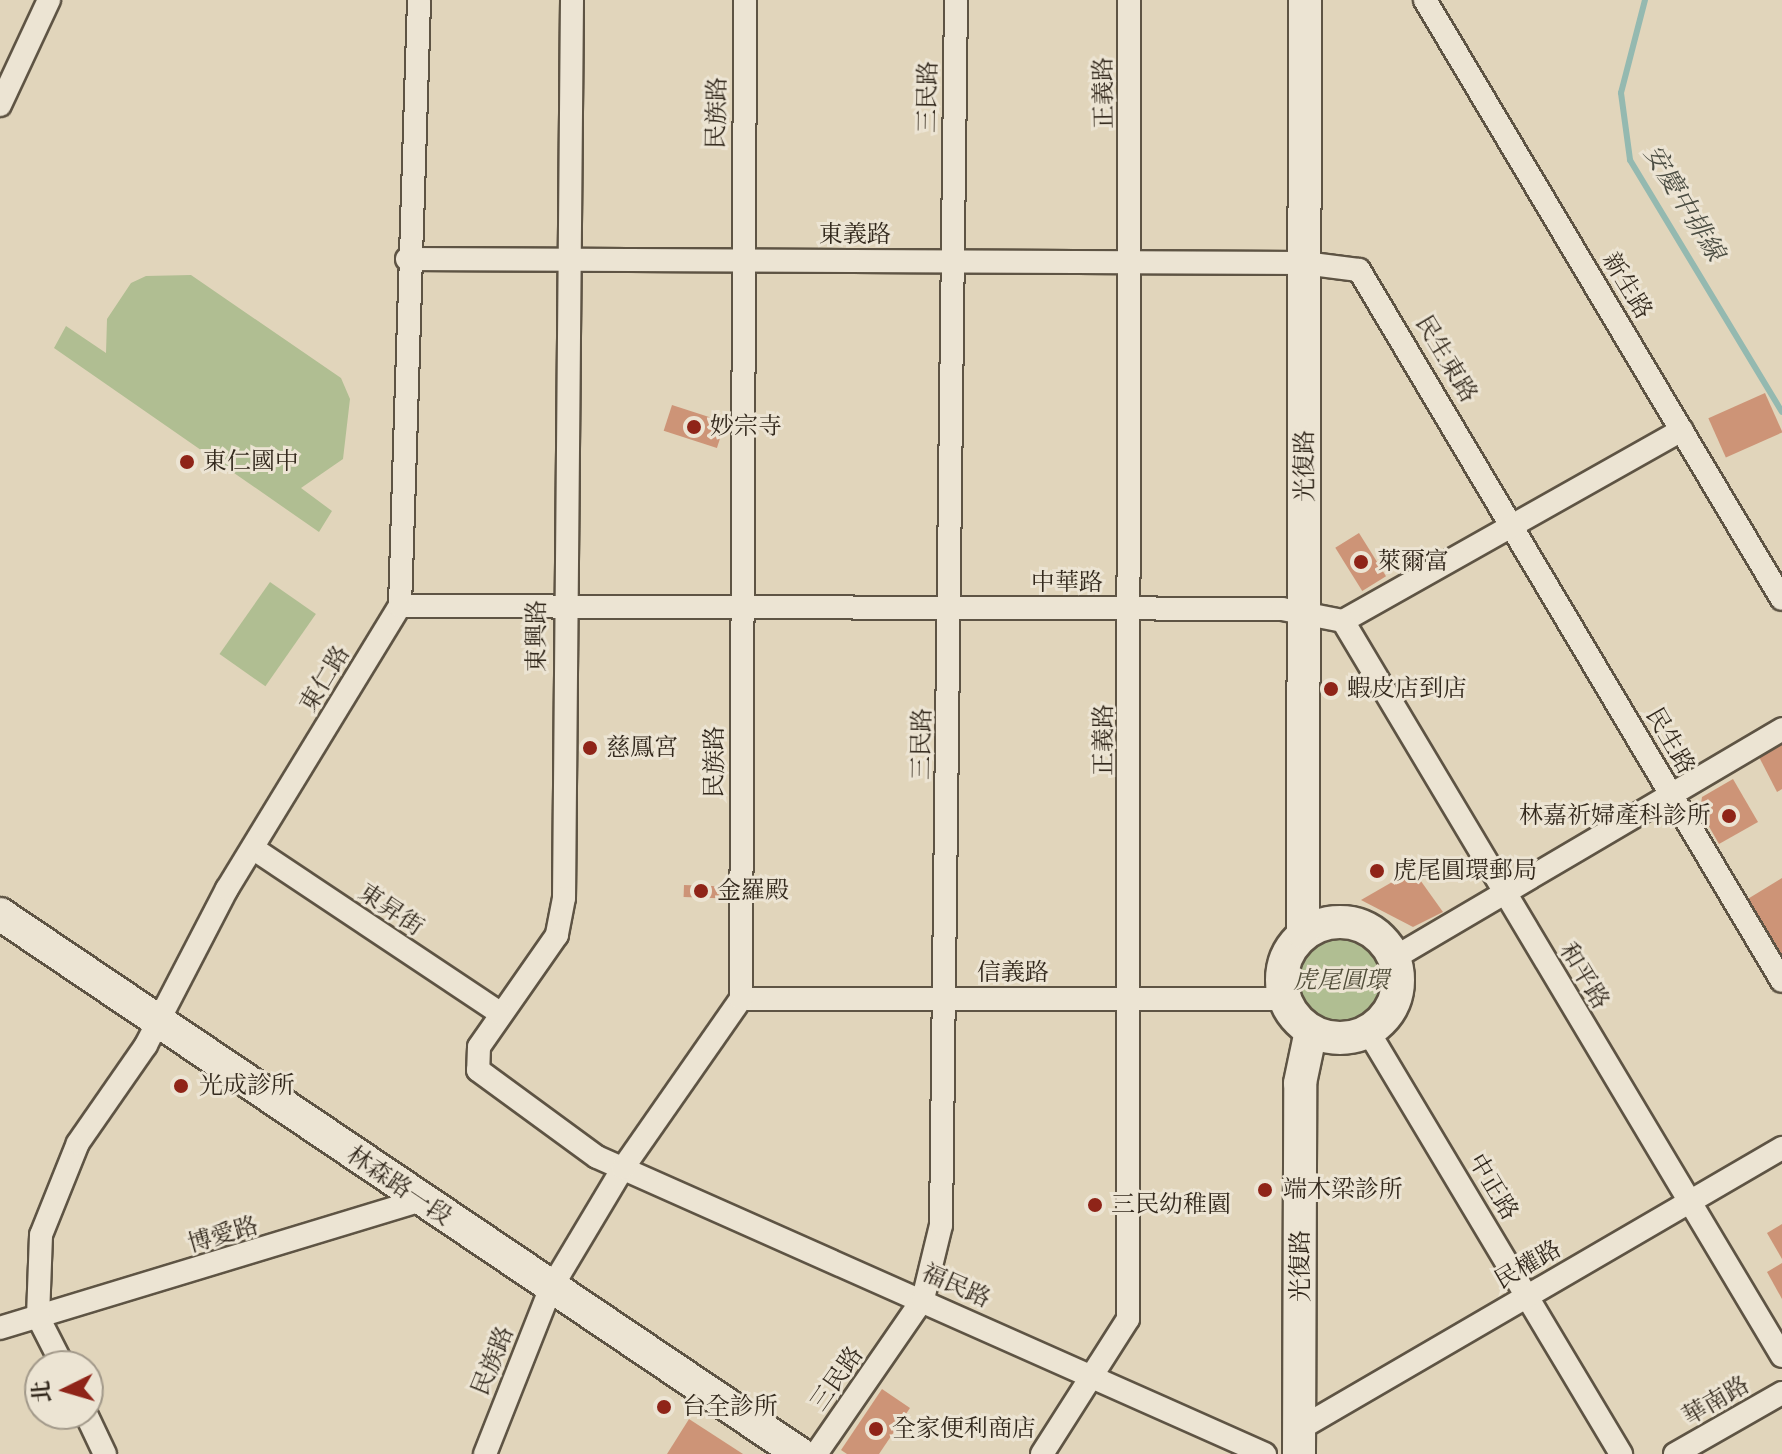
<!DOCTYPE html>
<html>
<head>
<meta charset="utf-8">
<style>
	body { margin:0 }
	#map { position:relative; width:1782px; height:1454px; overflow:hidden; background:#e1d5bb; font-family:Cardo,"Noto Serif TC",serif }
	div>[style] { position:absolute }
	.green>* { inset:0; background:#b0be92; transform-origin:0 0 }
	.round { border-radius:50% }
	.stream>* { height:6px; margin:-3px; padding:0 3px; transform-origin:3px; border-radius:3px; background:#94b9b0 }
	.building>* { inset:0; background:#cd9477; transform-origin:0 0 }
	.roads { filter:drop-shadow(2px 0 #5e5444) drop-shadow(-2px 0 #5e5444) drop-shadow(0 2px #5e5444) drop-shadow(0 -2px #5e5444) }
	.street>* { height:22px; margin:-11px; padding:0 11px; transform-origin:11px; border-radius:11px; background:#ece4d3 }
	.secondary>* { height:32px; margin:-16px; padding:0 16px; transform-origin:16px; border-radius:16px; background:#ece4d3 }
	.secondary>.ring { margin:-16px; padding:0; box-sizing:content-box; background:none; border:32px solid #ece4d3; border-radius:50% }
	.dots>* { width:22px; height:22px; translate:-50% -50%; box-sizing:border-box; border:4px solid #ece4d3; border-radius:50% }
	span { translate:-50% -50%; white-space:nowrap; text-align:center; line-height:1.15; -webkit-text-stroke:6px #ece4d3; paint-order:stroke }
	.street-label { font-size:24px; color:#33291d }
	.poi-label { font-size:24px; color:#33291d }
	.left { translate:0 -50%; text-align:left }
	.right { translate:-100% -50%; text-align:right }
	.park-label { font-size:24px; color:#524e3a; font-style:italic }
	.water-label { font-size:26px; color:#4b4d42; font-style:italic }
	.north { position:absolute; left:24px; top:1350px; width:80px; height:80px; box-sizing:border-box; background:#ece4d3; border:2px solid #a2998a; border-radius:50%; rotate:265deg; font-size:22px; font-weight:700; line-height:32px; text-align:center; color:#33291d }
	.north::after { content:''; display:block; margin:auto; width:28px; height:36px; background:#8f2418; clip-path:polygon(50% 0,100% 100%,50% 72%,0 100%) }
</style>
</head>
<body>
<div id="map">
	<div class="green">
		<div style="clip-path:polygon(191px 275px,341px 378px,350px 399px,343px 459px,301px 488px,332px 511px,319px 532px,54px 348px,66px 326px,106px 353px,107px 319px,131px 283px,146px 276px)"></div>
		<div style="left:270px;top:582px;width:56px;height:88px;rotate:35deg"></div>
		<div class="round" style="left:1297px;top:938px;width:86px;height:86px"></div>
	</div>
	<div class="stream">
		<div style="left:1645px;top:0;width:96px;rotate:104.5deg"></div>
		<div style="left:1621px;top:93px;width:68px;rotate:82.3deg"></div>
		<div style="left:1630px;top:160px;width:294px;rotate:58.9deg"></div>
	</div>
	<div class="building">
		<div style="left:1765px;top:393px;width:43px;height:62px;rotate:66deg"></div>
		<div style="left:672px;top:405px;width:56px;height:27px;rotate:18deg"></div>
		<div style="left:1359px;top:533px;width:51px;height:28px;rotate:58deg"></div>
		<div style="clip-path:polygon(1782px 741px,1782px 789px,1777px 792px,1758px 755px)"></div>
		<div style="clip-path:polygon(1733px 779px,1758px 822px,1719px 844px,1700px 811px,1702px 797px)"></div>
		<div style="clip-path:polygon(1413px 870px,1443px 912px,1413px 927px,1361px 900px)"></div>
		<div style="clip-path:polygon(1782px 878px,1782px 963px,1746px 900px)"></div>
		<div style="left:684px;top:885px;width:35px;height:12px;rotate:2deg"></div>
		<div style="clip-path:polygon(1782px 1224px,1782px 1259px,1767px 1233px)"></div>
		<div style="clip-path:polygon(1782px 1263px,1782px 1299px,1767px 1272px)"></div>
		<div style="clip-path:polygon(882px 1389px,910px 1408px,879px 1454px,847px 1454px,841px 1450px)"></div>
		<div style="clip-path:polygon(689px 1419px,743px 1454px,667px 1454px)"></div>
	</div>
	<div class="roads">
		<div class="street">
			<div style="left:572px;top:0;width:898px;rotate:90.51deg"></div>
			<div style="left:564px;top:898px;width:38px;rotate:101deg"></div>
			<div style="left:557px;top:935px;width:136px;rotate:124.9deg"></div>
			<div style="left:479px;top:1047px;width:23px;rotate:92deg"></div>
			<div style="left:478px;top:1070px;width:147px;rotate:36.2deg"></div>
			<div style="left:597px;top:1157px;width:731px;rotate:23.97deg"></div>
			<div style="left:1425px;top:0;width:697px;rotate:59.21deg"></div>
			<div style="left:0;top:105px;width:116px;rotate:-65deg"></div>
			<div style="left:407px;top:259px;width:897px;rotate:0.26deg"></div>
			<div style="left:1304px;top:263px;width:55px;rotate:7.3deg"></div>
			<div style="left:1359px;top:270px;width:827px;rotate:59.25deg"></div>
			<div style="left:400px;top:606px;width:882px;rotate:0.19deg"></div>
			<div style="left:1282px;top:609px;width:62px;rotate:11.1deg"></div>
			<div style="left:1343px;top:621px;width:389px;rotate:-29.4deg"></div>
			<div style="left:1343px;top:621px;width:856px;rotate:59.15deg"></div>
			<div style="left:254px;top:849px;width:296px;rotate:33.7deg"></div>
			<div style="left:1394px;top:958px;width:451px;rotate:-30.5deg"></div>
			<div style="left:741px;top:999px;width:543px"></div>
			<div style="left:1368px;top:1031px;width:493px;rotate:59.1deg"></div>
			<div style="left:0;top:1328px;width:441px;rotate:-16.9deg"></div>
			<div style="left:63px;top:1366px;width:55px;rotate:-117deg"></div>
			<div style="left:38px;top:1317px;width:82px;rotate:-87.9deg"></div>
			<div style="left:41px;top:1235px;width:99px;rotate:-68.1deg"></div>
			<div style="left:78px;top:1143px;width:119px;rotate:-55.2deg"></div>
			<div style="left:146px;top:1045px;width:176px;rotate:-62.6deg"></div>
			<div style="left:227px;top:889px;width:332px;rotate:-58.6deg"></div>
			<div style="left:400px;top:606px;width:606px;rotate:-88.2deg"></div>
			<div style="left:86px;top:1414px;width:44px;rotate:64.6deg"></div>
			<div style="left:1301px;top:1428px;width:557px;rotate:-30.2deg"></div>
			<div style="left:485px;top:1454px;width:176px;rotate:-68.4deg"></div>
			<div style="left:550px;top:1290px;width:142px;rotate:-59.1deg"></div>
			<div style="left:623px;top:1168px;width:206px;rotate:-55.1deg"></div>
			<div style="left:741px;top:999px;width:999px;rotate:-89.77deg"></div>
			<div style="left:816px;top:1454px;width:188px;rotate:-55.4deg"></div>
			<div style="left:923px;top:1299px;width:76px;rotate:-76.3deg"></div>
			<div style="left:941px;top:1225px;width:1225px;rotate:-89.3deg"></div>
			<div style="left:1042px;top:1454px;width:160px;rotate:-57.5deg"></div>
			<div style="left:1128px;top:1319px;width:1319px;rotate:-89.96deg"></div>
			<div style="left:1675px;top:1454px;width:123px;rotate:-29.7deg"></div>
		</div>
		<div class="secondary">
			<div style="left:0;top:914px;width:965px;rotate:34.02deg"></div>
			<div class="ring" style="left:1282px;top:922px;width:84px;height:84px"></div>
			<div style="left:1303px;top:932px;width:932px;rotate:-89.88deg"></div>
			<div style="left:1299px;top:1454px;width:371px;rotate:-89.8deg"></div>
			<div style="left:1300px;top:1083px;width:53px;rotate:-78.1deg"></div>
		</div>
	</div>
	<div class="dots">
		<div style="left:694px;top:427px;background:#8f2418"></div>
		<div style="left:187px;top:462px;background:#8f2418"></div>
		<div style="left:1361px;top:562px;background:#8f2418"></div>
		<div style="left:1331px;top:689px;background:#8f2418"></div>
		<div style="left:590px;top:748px;background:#8f2418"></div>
		<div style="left:1729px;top:816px;background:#8f2418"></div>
		<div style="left:1377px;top:871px;background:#8f2418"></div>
		<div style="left:701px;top:891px;background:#8f2418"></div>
		<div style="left:181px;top:1086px;background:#8f2418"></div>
		<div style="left:1265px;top:1190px;background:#8f2418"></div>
		<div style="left:1095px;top:1205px;background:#8f2418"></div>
		<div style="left:664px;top:1407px;background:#8f2418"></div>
		<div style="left:876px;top:1429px;background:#8f2418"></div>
	</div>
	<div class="street-label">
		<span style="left:1104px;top:93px;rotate:-91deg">正義路</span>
		<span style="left:928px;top:97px;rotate:-89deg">三民路</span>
		<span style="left:717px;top:113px;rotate:-89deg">民族路</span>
		<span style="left:855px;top:235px">東義路</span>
		<span style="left:1627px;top:286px;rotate:59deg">新生路</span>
		<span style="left:1446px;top:359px;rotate:59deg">民生東路</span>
		<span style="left:1305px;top:466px;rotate:-90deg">光復路</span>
		<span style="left:1067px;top:583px">中華路</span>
		<span style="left:537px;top:636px;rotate:-90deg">東興路</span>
		<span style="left:325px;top:679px;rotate:-59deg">東仁路</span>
		<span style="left:1104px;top:740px;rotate:-90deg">正義路</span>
		<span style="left:1670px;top:741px;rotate:60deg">民生路</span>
		<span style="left:922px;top:744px;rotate:-89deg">三民路</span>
		<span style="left:715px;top:762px;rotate:-90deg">民族路</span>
		<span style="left:391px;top:910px;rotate:34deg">東昇街</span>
		<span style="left:1013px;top:973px">信義路</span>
		<span style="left:1584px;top:976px;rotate:59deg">和平路</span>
		<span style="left:399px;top:1186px;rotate:34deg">林森路一段</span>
		<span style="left:1493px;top:1187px;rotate:59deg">中正路</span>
		<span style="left:223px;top:1235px;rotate:-16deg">博愛路</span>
		<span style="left:1528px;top:1265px;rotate:-30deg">民權路</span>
		<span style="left:1301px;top:1266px;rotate:-90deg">光復路</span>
		<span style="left:956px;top:1286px;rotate:24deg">福民路</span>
		<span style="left:493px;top:1361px;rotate:-68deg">民族路</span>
		<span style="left:837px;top:1379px;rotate:-55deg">三民路</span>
		<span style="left:1716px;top:1401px;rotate:-30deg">華南路</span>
	</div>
	<div class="poi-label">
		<span class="left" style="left:710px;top:427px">妙宗寺</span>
		<span class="left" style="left:203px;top:462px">東仁國中</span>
		<span class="left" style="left:1377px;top:562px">萊爾富</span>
		<span class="left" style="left:1347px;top:689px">蝦皮店到店</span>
		<span class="left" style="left:606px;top:748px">慈鳳宮</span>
		<span class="right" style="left:1711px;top:816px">林嘉祈婦產科診所</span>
		<span class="left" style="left:1393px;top:871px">虎尾圓環郵局</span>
		<span class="left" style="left:717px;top:891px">金羅殿</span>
		<span class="left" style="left:199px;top:1086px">光成診所</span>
		<span class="left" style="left:1283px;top:1190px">端木梁診所</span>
		<span class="left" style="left:1111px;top:1205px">三民幼稚園</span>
		<span class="left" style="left:682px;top:1407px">台全診所</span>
		<span class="left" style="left:892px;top:1429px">全家便利商店</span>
	</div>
	<div class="park-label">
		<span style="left:1341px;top:981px">虎尾圓環</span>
	</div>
	<div class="water-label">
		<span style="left:1684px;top:203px;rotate:59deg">安慶中排線</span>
	</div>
	<div class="north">北</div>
</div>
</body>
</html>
